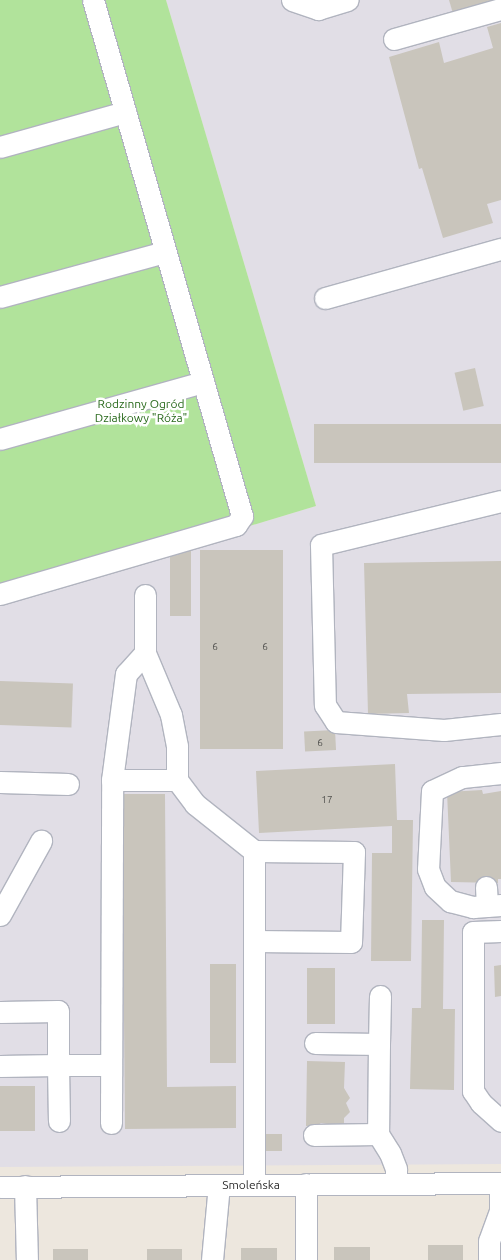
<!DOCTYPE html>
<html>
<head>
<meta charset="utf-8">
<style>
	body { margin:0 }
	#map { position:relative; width:501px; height:1260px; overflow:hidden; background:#ede7de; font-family:Ubuntu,sans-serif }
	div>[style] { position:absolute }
	.industrial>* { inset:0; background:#e1dee6 }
	.green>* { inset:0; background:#b1e39b }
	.building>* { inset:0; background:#c9c5bc; transform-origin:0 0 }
	.roads { filter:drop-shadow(1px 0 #b1b4bf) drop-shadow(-1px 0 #b1b4bf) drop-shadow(0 1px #b1b4bf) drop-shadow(0 -1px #b1b4bf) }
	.minor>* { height:21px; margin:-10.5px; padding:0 10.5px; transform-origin:10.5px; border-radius:10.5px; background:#fff }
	span { translate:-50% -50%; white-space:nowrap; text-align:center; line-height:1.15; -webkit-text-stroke:5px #fff; paint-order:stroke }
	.number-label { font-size:10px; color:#52524f }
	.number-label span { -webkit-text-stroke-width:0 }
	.park-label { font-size:12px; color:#28691b }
	.street-label { font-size:12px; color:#2b2b2b }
</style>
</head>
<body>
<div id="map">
	<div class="industrial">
		<div style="clip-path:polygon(166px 0,501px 0,501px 1164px,0 1167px,0 601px,316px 506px)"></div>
	</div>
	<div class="green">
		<div style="clip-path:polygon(0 0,166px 0,316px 506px,0 601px)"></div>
	</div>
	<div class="building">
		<div style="clip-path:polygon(449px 0,501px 0,454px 17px)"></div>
		<div style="clip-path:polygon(501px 23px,501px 200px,487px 204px,493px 223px,443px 238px,422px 168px,419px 169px,389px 57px,439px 42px,444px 63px,493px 48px,487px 27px)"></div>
		<div style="left:475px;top:368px;width:39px;height:21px;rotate:77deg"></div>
		<div style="left:501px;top:424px;width:39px;height:187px;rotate:90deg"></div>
		<div style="left:191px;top:544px;width:72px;height:21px;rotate:90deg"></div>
		<div style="left:200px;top:550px;width:83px;height:199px"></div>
		<div style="clip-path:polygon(501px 561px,501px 693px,407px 694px,409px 713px,368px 714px,364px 563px)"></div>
		<div style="left:0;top:681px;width:73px;height:44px;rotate:2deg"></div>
		<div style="left:335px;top:730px;width:20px;height:31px;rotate:87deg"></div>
		<div style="clip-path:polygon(395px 764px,397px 820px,413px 820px,411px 961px,371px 961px,372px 853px,392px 853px,392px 826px,259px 833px,256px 771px)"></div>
		<div style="clip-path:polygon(482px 790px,483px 794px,501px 791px,501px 879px,498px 879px,498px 883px,451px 882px,447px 792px)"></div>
		<div style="clip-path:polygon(122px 794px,165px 794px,167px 1087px,236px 1086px,236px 1128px,125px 1129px)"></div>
		<div style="clip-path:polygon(422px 920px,444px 920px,443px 1009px,455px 1009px,454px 1090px,410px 1089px,412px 1008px,421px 1008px)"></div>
		<div style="left:210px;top:964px;width:26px;height:99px"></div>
		<div style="clip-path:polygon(501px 965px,501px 996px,495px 997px,494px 966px)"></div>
		<div style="left:307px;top:968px;width:28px;height:56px"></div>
		<div style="clip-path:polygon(307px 1061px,345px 1062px,344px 1088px,350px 1098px,346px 1103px,350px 1112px,344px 1118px,344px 1127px,321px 1123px,317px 1126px,306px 1126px)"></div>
		<div style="left:0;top:1086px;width:35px;height:45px"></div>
		<div style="left:264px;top:1134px;width:18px;height:17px"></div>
		<div style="left:463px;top:1245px;width:15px;height:35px;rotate:90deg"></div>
		<div style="left:370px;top:1247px;width:13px;height:36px;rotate:90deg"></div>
		<div style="left:277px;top:1248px;width:12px;height:36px;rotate:90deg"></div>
		<div style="left:88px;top:1249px;width:11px;height:35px;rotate:90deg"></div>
		<div style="left:147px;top:1249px;width:35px;height:11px"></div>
	</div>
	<div class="roads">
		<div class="minor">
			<div style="left:292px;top:0;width:28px;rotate:19deg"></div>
			<div style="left:318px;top:9px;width:31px;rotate:-17deg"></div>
			<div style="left:394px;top:39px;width:111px;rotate:-15.7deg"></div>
			<div style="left:0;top:147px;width:130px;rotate:-15.6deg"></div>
			<div style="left:0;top:297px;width:171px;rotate:-15.3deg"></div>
			<div style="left:325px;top:298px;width:183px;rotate:-15.6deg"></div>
			<div style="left:0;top:439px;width:211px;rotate:-15.7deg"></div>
			<div style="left:501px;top:501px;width:185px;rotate:166.3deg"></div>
			<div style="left:321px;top:545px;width:160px;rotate:88.6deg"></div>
			<div style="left:325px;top:705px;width:20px;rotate:57deg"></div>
			<div style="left:336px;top:722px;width:108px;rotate:4.2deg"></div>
			<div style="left:444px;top:730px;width:57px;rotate:-6deg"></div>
			<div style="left:0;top:594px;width:246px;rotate:-16.3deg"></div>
			<div style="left:236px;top:525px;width:11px;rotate:-56deg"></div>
			<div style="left:242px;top:516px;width:537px;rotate:-106.11deg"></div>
			<div style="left:145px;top:595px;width:58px;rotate:90deg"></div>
			<div style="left:145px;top:653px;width:67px;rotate:67.2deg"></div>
			<div style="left:171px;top:715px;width:32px;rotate:79deg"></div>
			<div style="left:177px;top:746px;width:34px;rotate:90deg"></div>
			<div style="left:501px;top:773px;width:39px;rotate:174deg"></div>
			<div style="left:462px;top:777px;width:33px;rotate:155deg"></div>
			<div style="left:432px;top:791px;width:78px;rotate:92.9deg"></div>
			<div style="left:428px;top:869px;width:19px;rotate:69deg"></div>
			<div style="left:435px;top:887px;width:21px;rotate:43deg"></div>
			<div style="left:450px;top:901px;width:24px;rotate:15deg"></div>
			<div style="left:473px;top:907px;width:28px;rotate:-4deg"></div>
			<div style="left:112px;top:780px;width:107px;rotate:-82.5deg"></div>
			<div style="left:126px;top:674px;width:28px;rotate:-48deg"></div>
			<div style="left:0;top:782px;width:68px;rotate:1.7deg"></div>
			<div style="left:486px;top:887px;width:19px;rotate:87deg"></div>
			<div style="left:0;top:915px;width:85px;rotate:-61deg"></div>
			<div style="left:501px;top:931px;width:28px;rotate:178deg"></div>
			<div style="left:473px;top:932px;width:159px;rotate:90deg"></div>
			<div style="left:473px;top:1091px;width:14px;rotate:56deg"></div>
			<div style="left:481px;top:1103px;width:27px;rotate:42deg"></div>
			<div style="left:0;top:1012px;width:58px;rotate:-1deg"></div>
			<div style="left:58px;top:1011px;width:54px;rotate:90deg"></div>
			<div style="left:58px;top:1065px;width:53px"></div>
			<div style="left:315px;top:1043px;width:64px;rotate:0.9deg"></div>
			<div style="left:379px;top:1044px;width:90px;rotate:90.6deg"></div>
			<div style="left:378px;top:1134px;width:22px;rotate:58deg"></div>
			<div style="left:390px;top:1153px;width:17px;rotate:69deg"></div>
			<div style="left:396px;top:1169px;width:15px;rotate:90deg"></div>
			<div style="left:379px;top:1044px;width:48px;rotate:-88.8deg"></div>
			<div style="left:0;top:1066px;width:58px;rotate:-1deg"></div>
			<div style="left:58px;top:1065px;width:56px;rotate:89deg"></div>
			<div style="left:111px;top:1123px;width:343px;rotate:-89.8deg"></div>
			<div style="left:112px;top:780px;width:65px"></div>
			<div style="left:177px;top:780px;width:30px;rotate:53deg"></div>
			<div style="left:195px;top:804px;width:75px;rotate:38.5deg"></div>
			<div style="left:314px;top:1135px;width:64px;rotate:-0.9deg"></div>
			<div style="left:254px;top:1185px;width:334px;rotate:-90deg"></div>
			<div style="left:254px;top:851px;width:100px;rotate:0.6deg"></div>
			<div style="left:354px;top:852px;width:90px;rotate:91.9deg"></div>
			<div style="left:351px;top:942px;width:97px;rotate:-179.4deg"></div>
			<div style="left:25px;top:1186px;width:74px;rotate:88.5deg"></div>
			<div style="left:0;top:1187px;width:501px;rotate:-0.46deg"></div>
			<div style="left:212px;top:1260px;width:75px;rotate:-84.7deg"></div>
			<div style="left:306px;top:1260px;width:76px;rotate:-90deg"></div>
			<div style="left:489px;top:1260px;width:19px;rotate:-90deg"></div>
			<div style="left:489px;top:1241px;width:33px;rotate:-70deg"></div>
			<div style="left:500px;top:1210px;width:27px;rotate:-90deg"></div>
		</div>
	</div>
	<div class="number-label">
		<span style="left:215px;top:647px">6</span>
		<span style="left:265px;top:647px">6</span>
		<span style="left:320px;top:743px">6</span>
		<span style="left:327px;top:800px">17</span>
	</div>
	<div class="park-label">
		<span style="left:141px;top:411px">Rodzinny Ogród<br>Działkowy "Róża"</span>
	</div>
	<div class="street-label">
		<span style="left:251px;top:1185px">Smoleńska</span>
	</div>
</div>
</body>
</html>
